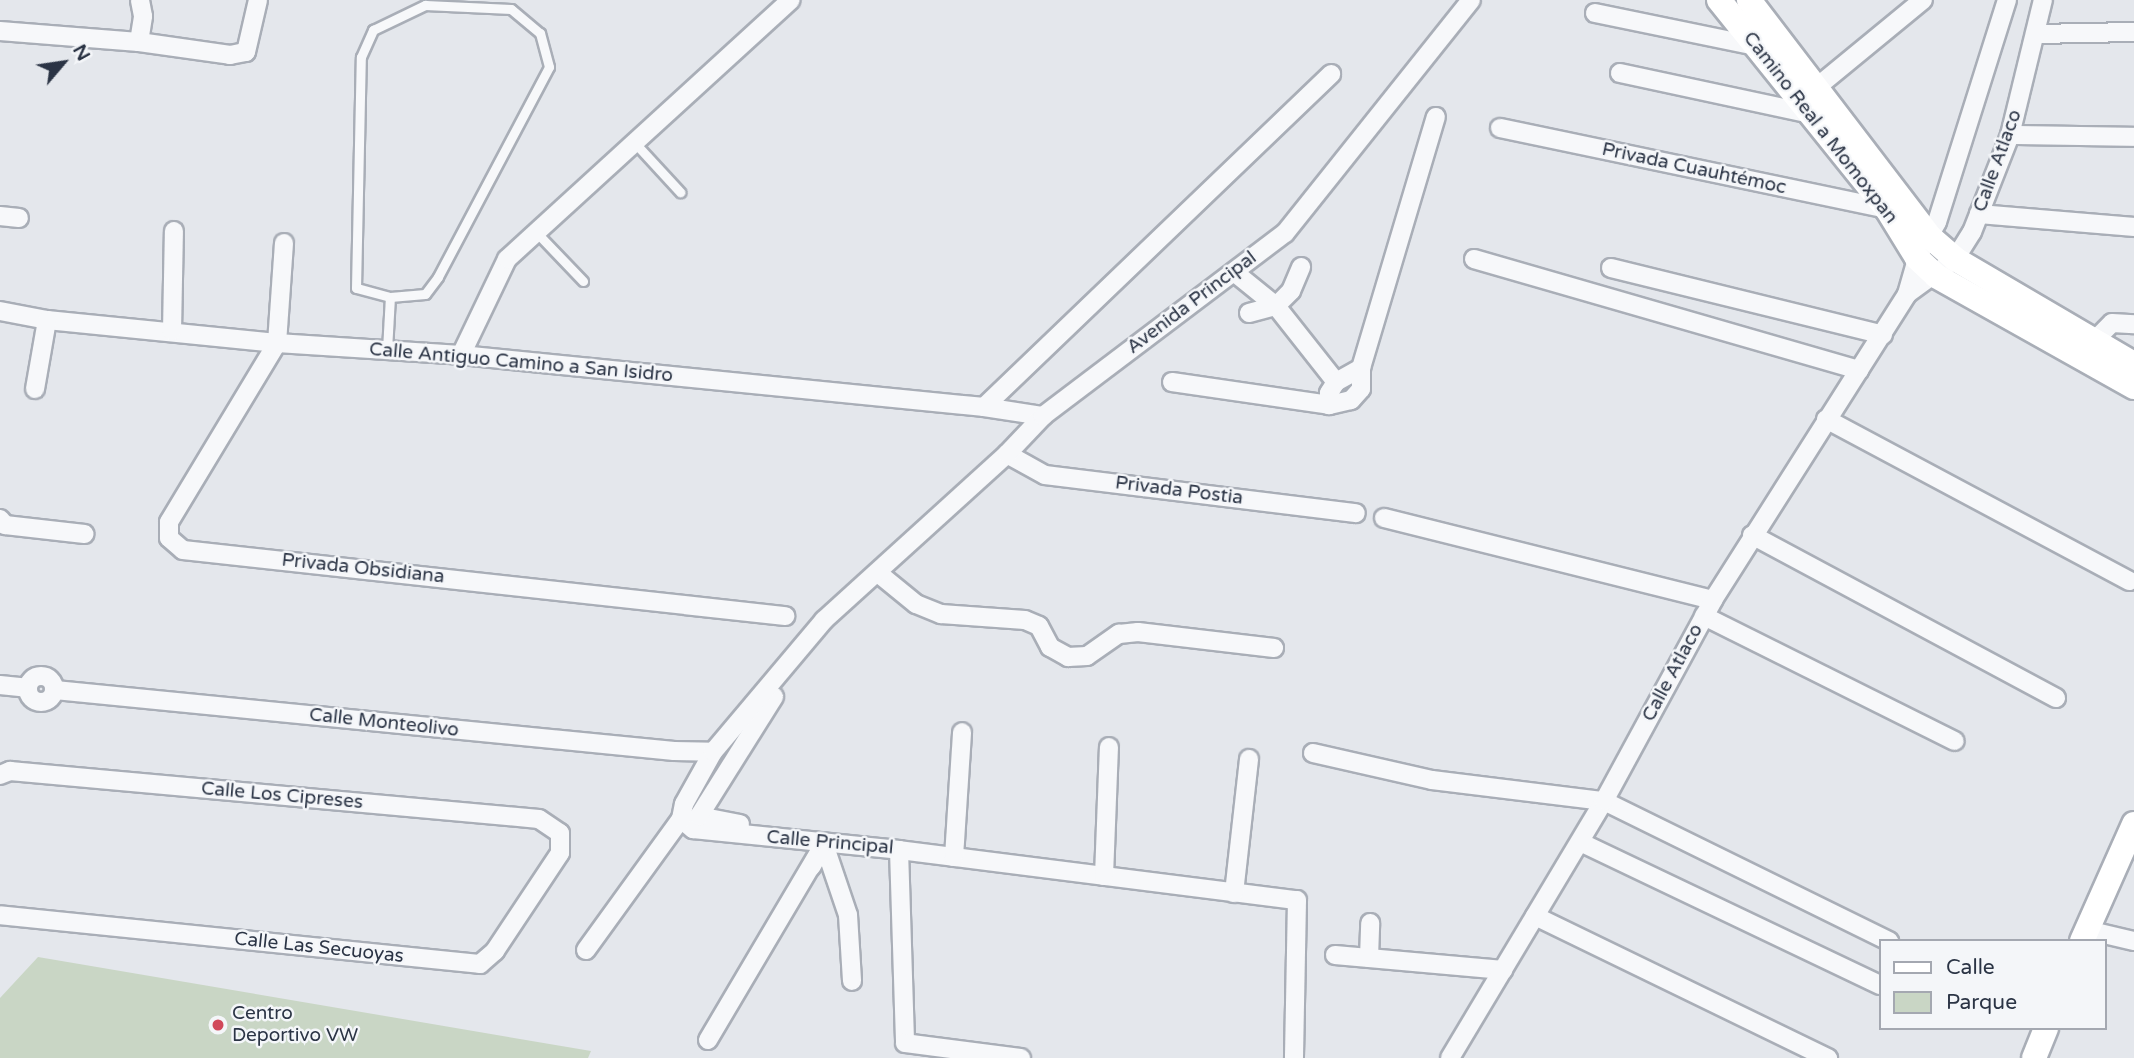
<!DOCTYPE html>
<html>
<head>
<meta charset="utf-8">
<style>
	body { margin:0 }
	#map { position:relative; width:2134px; height:1058px; overflow:hidden; background:#e4e7ec; font-family:"Varela Round",sans-serif }
	div>[style] { position:absolute }
	.green>* { inset:0; background:#c9d6c5 }
	.roads { filter:drop-shadow(2px 0 #a9aeb7) drop-shadow(-2px 0 #a9aeb7) drop-shadow(0 2px #a9aeb7) drop-shadow(0 -2px #a9aeb7) }
	.lane>* { height:9px; margin:-4.5px; padding:0 4.5px; transform-origin:4.5px; border-radius:4.5px; background:#f7f8fa }
	.street>* { height:18px; margin:-9px; padding:0 9px; transform-origin:9px; border-radius:9px; background:#f7f8fa }
	.street>.ring { margin:-9px; padding:0; box-sizing:content-box; background:none; border:18px solid #f7f8fa; border-radius:50% }
	.secondary>* { height:24px; margin:-12px; padding:0 12px; transform-origin:12px; border-radius:12px; background:#fff }
	.dots>* { width:19px; height:19px; translate:-50% -50%; box-sizing:border-box; border:4px solid #f4f6f9; border-radius:50% }
	span { translate:-50% -50%; white-space:nowrap; text-align:center; line-height:1.15; -webkit-text-stroke:5px #f4f6f9; paint-order:stroke }
	.street-label { font-size:19px; color:#2b3445 }
	.poi-label { font-size:19px; color:#2b3445 }
	.left { translate:0 -50%; text-align:left }
	.legend { position:absolute; left:1879px; top:939px; width:228px; height:91px; box-sizing:border-box; background:#f4f6f9; border:2px solid #a4a8b1; margin:0; padding:9px 12px; list-style:none; font-size:21px; color:#2b3445 }
	.legend li { display:flex; align-items:center; gap:14px; height:35px }
	.legend b { width:35px; border:2px solid #a4a8b1 }
	.north { position:absolute; left:28px; top:28px; width:70px; height:70px; -webkit-text-stroke:5px #f4f6f9; paint-order:stroke; rotate:61deg; font-size:19px; font-weight:700; line-height:28px; text-align:center; color:#2b3445 }
	.north::after { content:''; display:block; margin:auto; width:24px; height:32px; background:#2b3445; clip-path:polygon(50% 0,100% 100%,50% 72%,0 100%) }
</style>
</head>
<body>
<div id="map">
	<div class="green">
		<div style="clip-path:polygon(38px 957px,591px 1051px,588px 1058px,0 1058px,0 998px)"></div>
	</div>
	<div class="roads">
		<div class="lane">
			<div style="left:425px;top:5px;width:86px;rotate:2.7deg"></div>
			<div style="left:511px;top:9px;width:38px;rotate:40deg"></div>
			<div style="left:540px;top:33px;width:35px;rotate:75deg"></div>
			<div style="left:549px;top:67px;width:238px;rotate:117.9deg"></div>
			<div style="left:438px;top:277px;width:21px;rotate:127deg"></div>
			<div style="left:425px;top:294px;width:35px;rotate:175deg"></div>
			<div style="left:390px;top:297px;width:35px;rotate:-165deg"></div>
			<div style="left:356px;top:288px;width:231px;rotate:-88.8deg"></div>
			<div style="left:361px;top:57px;width:30px;rotate:-66deg"></div>
			<div style="left:373px;top:30px;width:58px;rotate:-25.7deg"></div>
			<div style="left:635px;top:143px;width:67px;rotate:47.4deg"></div>
			<div style="left:536px;top:232px;width:68px;rotate:46.2deg"></div>
			<div style="left:387px;top:350px;width:53px;rotate:-86.8deg"></div>
		</div>
		<div class="street">
			<div style="left:1595px;top:13px;width:164px;rotate:11.6deg"></div>
			<div style="left:0;top:31px;width:139px;rotate:4.5deg"></div>
			<div style="left:139px;top:42px;width:92px;rotate:8.1deg"></div>
			<div style="left:230px;top:55px;width:16px;rotate:-11deg"></div>
			<div style="left:246px;top:52px;width:53px;rotate:-77deg"></div>
			<div style="left:2037px;top:34px;width:97px;rotate:-1.2deg"></div>
			<div style="left:139px;top:42px;width:26px;rotate:-81deg"></div>
			<div style="left:143px;top:16px;width:16px;rotate:-101deg"></div>
			<div style="left:1620px;top:73px;width:195px;rotate:12.1deg"></div>
			<div style="left:1817px;top:87px;width:137px;rotate:-39.4deg"></div>
			<div style="left:1500px;top:128px;width:395px;rotate:11.8deg"></div>
			<div style="left:2010px;top:135px;width:124px;rotate:0.9deg"></div>
			<div style="left:1979px;top:214px;width:156px;rotate:4.8deg"></div>
			<div style="left:0;top:216px;width:19px;rotate:6deg"></div>
			<div style="left:284px;top:243px;width:100px;rotate:94deg"></div>
			<div style="left:277px;top:343px;width:209px;rotate:121.1deg"></div>
			<div style="left:169px;top:522px;width:16px;rotate:90deg"></div>
			<div style="left:169px;top:538px;width:18px;rotate:41deg"></div>
			<div style="left:183px;top:550px;width:606px;rotate:6.26deg"></div>
			<div style="left:1474px;top:259px;width:401px;rotate:16.1deg"></div>
			<div style="left:1611px;top:268px;width:280px;rotate:13.8deg"></div>
			<div style="left:1234px;top:272px;width:54px;rotate:39deg"></div>
			<div style="left:1276px;top:306px;width:97px;rotate:51.7deg"></div>
			<div style="left:1907px;top:294px;width:59px;rotate:-36.1deg"></div>
			<div style="left:1955px;top:259px;width:32px;rotate:-58deg"></div>
			<div style="left:1972px;top:232px;width:104px;rotate:-68.6deg"></div>
			<div style="left:2010px;top:135px;width:139px;rotate:-76.3deg"></div>
			<div style="left:0;top:311px;width:48px;rotate:10.8deg"></div>
			<div style="left:47px;top:320px;width:231px;rotate:5.7deg"></div>
			<div style="left:277px;top:343px;width:184px;rotate:3.7deg"></div>
			<div style="left:461px;top:355px;width:526px;rotate:5.68deg"></div>
			<div style="left:984px;top:407px;width:60px;rotate:8.7deg"></div>
			<div style="left:1249px;top:313px;width:28px;rotate:-15deg"></div>
			<div style="left:1276px;top:306px;width:21px;rotate:-45deg"></div>
			<div style="left:1291px;top:291px;width:26px;rotate:-67deg"></div>
			<div style="left:172px;top:331px;width:100px;rotate:-88.9deg"></div>
			<div style="left:2092px;top:343px;width:28px;rotate:-45deg"></div>
			<div style="left:2112px;top:323px;width:22px;rotate:3deg"></div>
			<div style="left:461px;top:355px;width:106px;rotate:-64.4deg"></div>
			<div style="left:507px;top:259px;width:384px;rotate:-42.4deg"></div>
			<div style="left:1361px;top:368px;width:262px;rotate:-73.4deg"></div>
			<div style="left:1361px;top:368px;width:21px;rotate:90deg"></div>
			<div style="left:1361px;top:389px;width:15px;rotate:132deg"></div>
			<div style="left:1351px;top:400px;width:23px;rotate:167deg"></div>
			<div style="left:1329px;top:405px;width:12px;rotate:-90deg"></div>
			<div style="left:1329px;top:393px;width:13px;rotate:-58deg"></div>
			<div style="left:1336px;top:382px;width:29px;rotate:-29deg"></div>
			<div style="left:1172px;top:382px;width:159px;rotate:8.3deg"></div>
			<div style="left:35px;top:389px;width:70px;rotate:-80.1deg"></div>
			<div style="left:984px;top:407px;width:481px;rotate:-43.8deg"></div>
			<div style="left:1826px;top:419px;width:344px;rotate:28.1deg"></div>
			<div style="left:1007px;top:454px;width:43px;rotate:28.9deg"></div>
			<div style="left:1045px;top:475px;width:313px;rotate:7deg"></div>
			<div style="left:1384px;top:518px;width:339px;rotate:14deg"></div>
			<div style="left:0;top:519px;width:8px;rotate:50deg"></div>
			<div style="left:5px;top:525px;width:80px;rotate:6.5deg"></div>
			<div style="left:1752px;top:535px;width:345px;rotate:28.2deg"></div>
			<div style="left:878px;top:573px;width:49px;rotate:39.2deg"></div>
			<div style="left:916px;top:604px;width:27px;rotate:22deg"></div>
			<div style="left:941px;top:614px;width:84px;rotate:4.1deg"></div>
			<div style="left:1025px;top:620px;width:15px;rotate:23deg"></div>
			<div style="left:1039px;top:626px;width:24px;rotate:62deg"></div>
			<div style="left:1050px;top:647px;width:21px;rotate:29deg"></div>
			<div style="left:1068px;top:657px;width:19px;rotate:-3deg"></div>
			<div style="left:1087px;top:656px;width:39px;rotate:-35deg"></div>
			<div style="left:1119px;top:634px;width:19px;rotate:-6deg"></div>
			<div style="left:1138px;top:632px;width:137px;rotate:6.7deg"></div>
			<div style="left:1704px;top:616px;width:280px;rotate:26.5deg"></div>
			<div class="ring" style="left:28px;top:676px;width:8px;height:8px"></div>
			<div style="left:0;top:685px;width:27px;rotate:6deg"></div>
			<div style="left:55px;top:690px;width:622px;rotate:5.63deg"></div>
			<div style="left:674px;top:751px;width:39px;rotate:1deg"></div>
			<div style="left:1313px;top:753px;width:122px;rotate:12.8deg"></div>
			<div style="left:1432px;top:780px;width:173px;rotate:7deg"></div>
			<div style="left:1604px;top:801px;width:318px;rotate:26.2deg"></div>
			<div style="left:0;top:775px;width:11px;rotate:-22deg"></div>
			<div style="left:10px;top:771px;width:531px;rotate:5.18deg"></div>
			<div style="left:539px;top:819px;width:25px;rotate:34deg"></div>
			<div style="left:560px;top:833px;width:20px;rotate:90deg"></div>
			<div style="left:560px;top:853px;width:118px;rotate:123.6deg"></div>
			<div style="left:495px;top:951px;width:20px;rotate:139deg"></div>
			<div style="left:480px;top:964px;width:482px;rotate:-174.2deg"></div>
			<div style="left:681px;top:819px;width:16px;rotate:40deg"></div>
			<div style="left:693px;top:829px;width:207px;rotate:5.8deg"></div>
			<div style="left:899px;top:850px;width:401px;rotate:7.2deg"></div>
			<div style="left:1297px;top:900px;width:158px;rotate:91.1deg"></div>
			<div style="left:740px;top:824px;width:42px;rotate:-169deg"></div>
			<div style="left:699px;top:816px;width:141px;rotate:-57.8deg"></div>
			<div style="left:1580px;top:842px;width:332px;rotate:25.5deg"></div>
			<div style="left:824px;top:844px;width:75px;rotate:71.3deg"></div>
			<div style="left:848px;top:915px;width:66px;rotate:86.5deg"></div>
			<div style="left:899px;top:850px;width:193px;rotate:88.2deg"></div>
			<div style="left:905px;top:1043px;width:117px;rotate:7.4deg"></div>
			<div style="left:954px;top:857px;width:125px;rotate:-86.3deg"></div>
			<div style="left:1104px;top:876px;width:129px;rotate:-87.8deg"></div>
			<div style="left:1234px;top:893px;width:135px;rotate:-83.6deg"></div>
			<div style="left:1535px;top:916px;width:326px;rotate:25.9deg"></div>
			<div style="left:2087px;top:930px;width:48px;rotate:13.2deg"></div>
			<div style="left:586px;top:950px;width:162px;rotate:-54.1deg"></div>
			<div style="left:681px;top:819px;width:15px;rotate:-79deg"></div>
			<div style="left:684px;top:804px;width:60px;rotate:-60.9deg"></div>
			<div style="left:713px;top:752px;width:172px;rotate:-49.9deg"></div>
			<div style="left:824px;top:620px;width:247px;rotate:-42.2deg"></div>
			<div style="left:1007px;top:454px;width:52px;rotate:-46.5deg"></div>
			<div style="left:1043px;top:416px;width:303px;rotate:-37.1deg"></div>
			<div style="left:1285px;top:233px;width:298px;rotate:-51.4deg"></div>
			<div style="left:1335px;top:955px;width:169px;rotate:5.1deg"></div>
			<div style="left:1369px;top:958px;width:35px;rotate:-88deg"></div>
			<div style="left:708px;top:1040px;width:228px;rotate:-59.4deg"></div>
			<div style="left:824px;top:844px;width:26px;rotate:119deg"></div>
			<div style="left:1450px;top:1058px;width:300px;rotate:-59.1deg"></div>
			<div style="left:1604px;top:801px;width:229px;rotate:-61.5deg"></div>
			<div style="left:1713px;top:600px;width:362px;rotate:-57.6deg"></div>
			<div style="left:1907px;top:294px;width:37px;rotate:-74deg"></div>
			<div style="left:1917px;top:258px;width:41px;rotate:-60.9deg"></div>
			<div style="left:1937px;top:222px;width:233px;rotate:-72.5deg"></div>
		</div>
		<div class="secondary">
			<div style="left:1719px;top:0;width:268px;rotate:51.2deg"></div>
			<div style="left:1887px;top:209px;width:57px;rotate:58.5deg"></div>
			<div style="left:1917px;top:258px;width:26px;rotate:43deg"></div>
			<div style="left:1936px;top:276px;width:227px;rotate:29.3deg"></div>
			<div style="left:1749px;top:0;width:298px;rotate:52.6deg"></div>
			<div style="left:1930px;top:237px;width:33px;rotate:41deg"></div>
			<div style="left:1955px;top:259px;width:208px;rotate:30.4deg"></div>
			<div style="left:2082px;top:941px;width:128px;rotate:-66deg"></div>
			<div style="left:2034px;top:1058px;width:32px;rotate:-68deg"></div>
		</div>
	</div>
	<div class="dots">
		<div style="left:218px;top:1025px;background:#d1495b"></div>
	</div>
	<div class="street-label">
		<span style="left:1820px;top:128px;rotate:52deg">Camino Real a Momoxpan</span>
		<span style="left:1998px;top:161px;rotate:-70deg">Calle Atlaco</span>
		<span style="left:1694px;top:169px;rotate:12deg">Privada Cuauhtémoc</span>
		<span style="left:1192px;top:303px;rotate:-37deg">Avenida Principal</span>
		<span style="left:521px;top:363px;rotate:5deg">Calle Antiguo Camino a San Isidro</span>
		<span style="left:1179px;top:491px;rotate:7deg">Privada Postia</span>
		<span style="left:363px;top:569px;rotate:6deg">Privada Obsidiana</span>
		<span style="left:1673px;top:673px;rotate:-62deg">Calle Atlaco</span>
		<span style="left:384px;top:723px;rotate:6deg">Calle Monteolivo</span>
		<span style="left:282px;top:796px;rotate:5deg">Calle Los Cipreses</span>
		<span style="left:830px;top:843px;rotate:5deg">Calle Principal</span>
		<span style="left:319px;top:948px;rotate:6deg">Calle Las Secuoyas</span>
	</div>
	<div class="poi-label">
		<span class="left" style="left:232px;top:1025px">Centro<br>Deportivo VW</span>
	</div>
	<ul class="legend">
	<li><b style="height:9px;background:#fff"></b>Calle</li>
	<li><b style="height:19px;background:#c9d6c5"></b>Parque</li>
	</ul>
	<div class="north">N</div>
</div>
</body>
</html>
